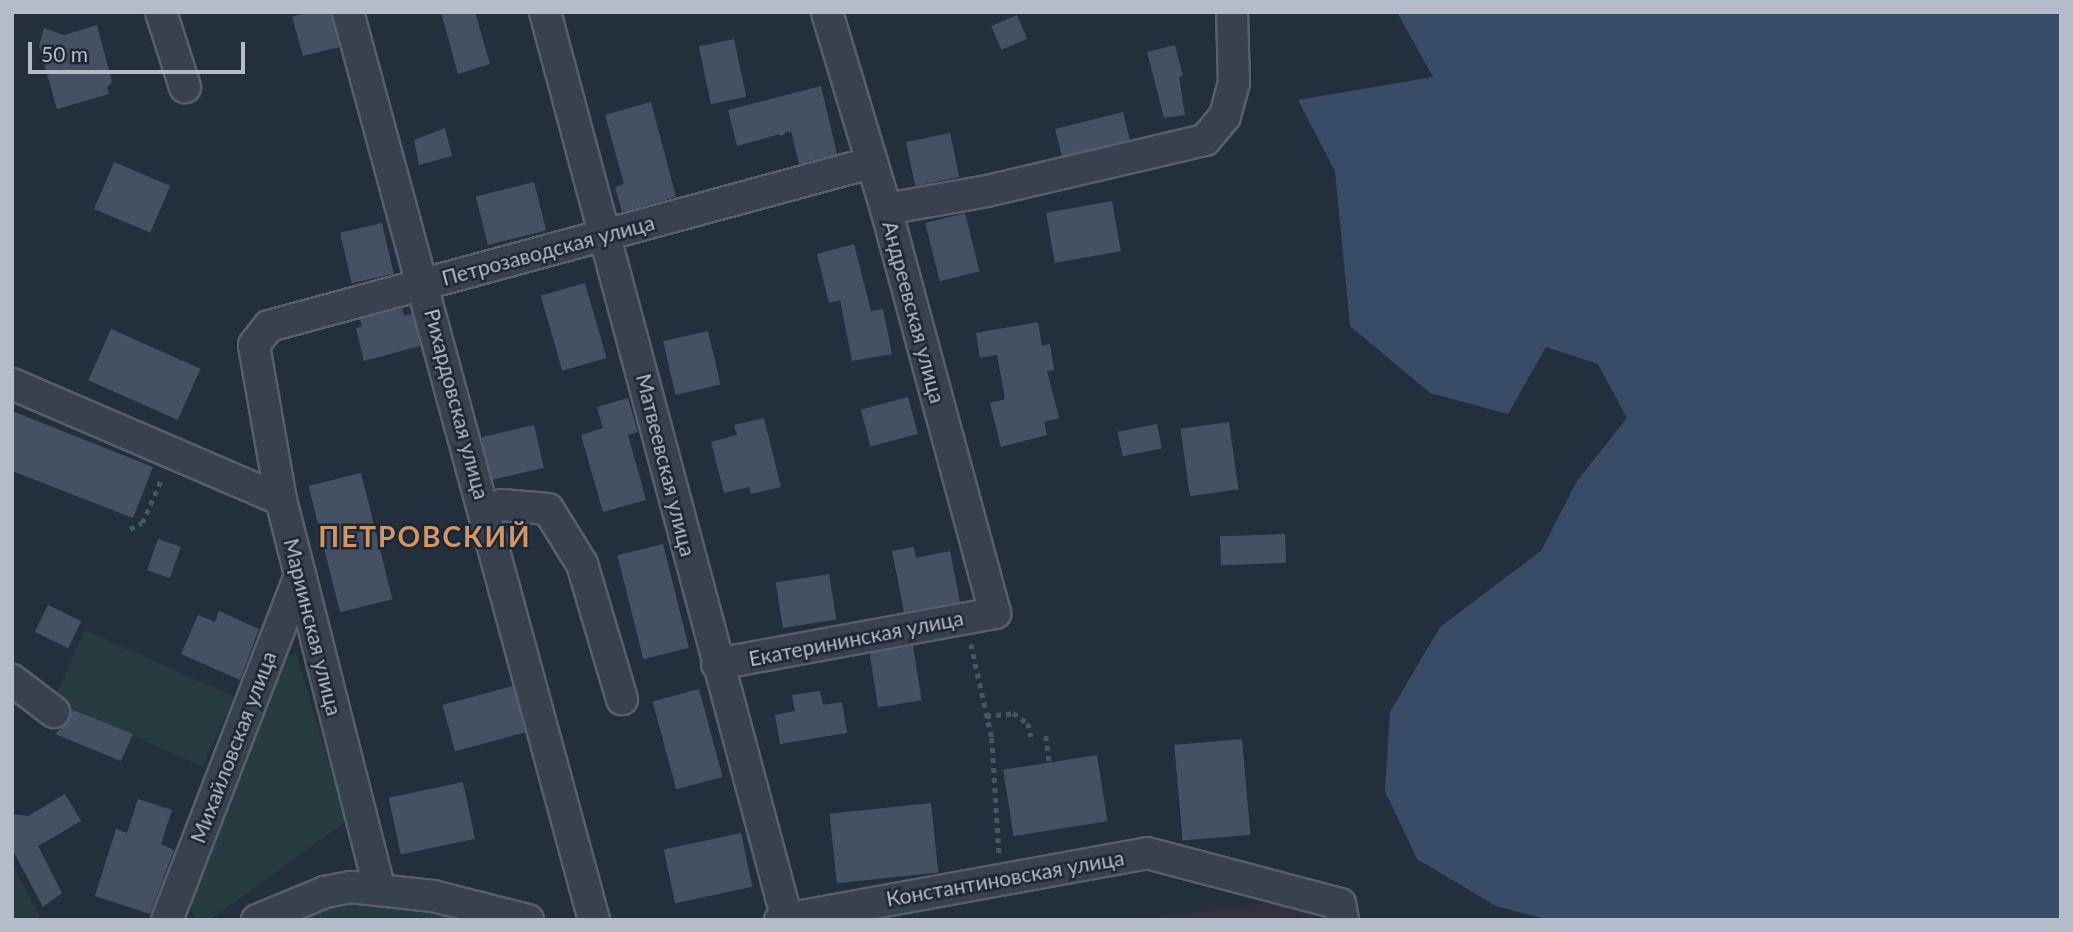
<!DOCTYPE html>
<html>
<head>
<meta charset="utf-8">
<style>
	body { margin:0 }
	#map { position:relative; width:2073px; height:932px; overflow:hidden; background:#242f3e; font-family:Lato,sans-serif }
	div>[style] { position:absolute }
	.medical>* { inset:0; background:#32303f }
	.green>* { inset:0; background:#263c3f; transform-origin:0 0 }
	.water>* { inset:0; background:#394c67 }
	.building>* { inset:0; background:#455162; transform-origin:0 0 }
	.path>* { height:4.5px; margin-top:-2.25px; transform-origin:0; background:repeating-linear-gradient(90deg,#44595c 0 5px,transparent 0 10px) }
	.roads { filter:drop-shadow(2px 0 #565f6c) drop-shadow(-2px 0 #565f6c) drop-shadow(0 2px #565f6c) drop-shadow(0 -2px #565f6c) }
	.minor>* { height:30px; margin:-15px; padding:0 15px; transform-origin:15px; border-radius:15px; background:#38414e }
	span { translate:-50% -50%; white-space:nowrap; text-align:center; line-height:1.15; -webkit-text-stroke:5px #1d2633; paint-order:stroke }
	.street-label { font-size:21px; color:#b4bcc9 }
	.district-label { font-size:28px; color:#d59563; font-weight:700; letter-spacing:2px }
	.frame { position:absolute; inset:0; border:14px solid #b4bcc9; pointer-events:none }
	.scale { position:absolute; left:28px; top:42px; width:217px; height:32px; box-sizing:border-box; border:4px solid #b4bcc9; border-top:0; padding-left:9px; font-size:21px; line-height:24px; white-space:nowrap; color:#b4bcc9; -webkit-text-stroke:5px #1d2633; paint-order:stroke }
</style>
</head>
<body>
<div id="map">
	<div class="medical">
		<div style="clip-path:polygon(1309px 898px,1313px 920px,1132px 920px)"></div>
	</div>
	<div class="green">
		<div style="left:85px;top:630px;width:163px;height:77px;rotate:24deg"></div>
		<div style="clip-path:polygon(296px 653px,346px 821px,210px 920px,198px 920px,189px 908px,273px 664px)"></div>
		<div style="clip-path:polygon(12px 864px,42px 920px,12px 920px)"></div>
		<div style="clip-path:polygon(326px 900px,473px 913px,477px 920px,280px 920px)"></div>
	</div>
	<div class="water">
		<div style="clip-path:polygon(1397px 12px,2061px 12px,2061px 920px,1549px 920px,1496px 906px,1417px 859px,1385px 791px,1390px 712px,1440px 627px,1541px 551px,1577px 481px,1627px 418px,1598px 364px,1546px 347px,1508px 414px,1430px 393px,1350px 326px,1335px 171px,1298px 100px,1433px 77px)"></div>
	</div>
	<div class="building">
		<div style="clip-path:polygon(309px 12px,331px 12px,339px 47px,303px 56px,292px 17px)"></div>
		<div style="clip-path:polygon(441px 12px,475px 12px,490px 64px,458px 74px)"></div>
		<div style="left:1017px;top:15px;width:26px;height:28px;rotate:67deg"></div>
		<div style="clip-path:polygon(97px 25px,112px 82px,107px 87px,109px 94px,57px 109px,39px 46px,44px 28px,64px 35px)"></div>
		<div style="left:734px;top:39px;width:59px;height:36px;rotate:78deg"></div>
		<div style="clip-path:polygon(1175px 45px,1183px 76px,1179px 77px,1185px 115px,1164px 118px,1147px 52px)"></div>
		<div style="clip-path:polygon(821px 86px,837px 154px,799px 164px,791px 131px,737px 146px,728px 110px)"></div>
		<div style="clip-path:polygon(651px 102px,676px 197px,622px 212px,615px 187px,624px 184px,605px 115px)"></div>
		<div style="left:1123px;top:112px;width:29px;height:70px;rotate:76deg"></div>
		<div style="clip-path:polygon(445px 128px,452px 156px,419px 165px,414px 140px)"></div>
		<div style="left:950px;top:133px;width:45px;height:45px;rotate:78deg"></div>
		<div style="left:114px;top:162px;width:61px;height:51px;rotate:23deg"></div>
		<div style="left:534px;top:182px;width:50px;height:60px;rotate:76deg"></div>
		<div style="left:1112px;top:201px;width:51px;height:67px;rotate:80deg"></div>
		<div style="left:965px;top:213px;width:60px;height:41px;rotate:76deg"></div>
		<div style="left:382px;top:223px;width:52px;height:43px;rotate:77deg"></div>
		<div style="clip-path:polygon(854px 244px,871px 311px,883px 309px,892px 354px,852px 361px,840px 300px,829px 303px,817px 254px)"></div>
		<div style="left:585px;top:283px;width:78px;height:46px;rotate:74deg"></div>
		<div style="clip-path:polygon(402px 308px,404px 316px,412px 314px,420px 346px,364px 361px,356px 328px,362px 327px,360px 319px)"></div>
		<div style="clip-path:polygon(1038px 322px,1042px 346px,1050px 344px,1054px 370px,1047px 371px,1059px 418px,1044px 422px,1047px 435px,1001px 447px,990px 403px,1005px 399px,997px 355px,980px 358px,976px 333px)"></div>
		<div style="left:111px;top:329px;width:98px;height:56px;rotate:24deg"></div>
		<div style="left:708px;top:331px;width:55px;height:46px;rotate:77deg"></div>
		<div style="left:908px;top:397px;width:38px;height:49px;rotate:75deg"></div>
		<div style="clip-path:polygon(628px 398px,638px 432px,628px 435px,646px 500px,603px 512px,581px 435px,603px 428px,597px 407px)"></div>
		<div style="clip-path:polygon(12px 411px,153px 467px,133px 518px,12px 471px)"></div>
		<div style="clip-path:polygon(764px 418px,781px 487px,751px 494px,749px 487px,724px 493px,711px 442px,737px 435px,734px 425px)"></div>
		<div style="left:1229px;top:422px;width:68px;height:49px;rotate:82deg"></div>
		<div style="left:1157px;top:424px;width:25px;height:40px;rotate:79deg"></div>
		<div style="left:534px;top:425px;width:44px;height:54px;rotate:77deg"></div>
		<div style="left:361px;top:473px;width:130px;height:54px;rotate:76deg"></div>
		<div style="left:1285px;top:534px;width:29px;height:65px;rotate:88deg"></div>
		<div style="left:158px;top:539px;width:24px;height:33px;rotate:19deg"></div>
		<div style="left:663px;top:544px;width:107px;height:47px;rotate:76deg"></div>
		<div style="clip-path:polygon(914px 547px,916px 558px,950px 551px,960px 602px,904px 612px,892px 551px)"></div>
		<div style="left:829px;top:574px;width:46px;height:54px;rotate:81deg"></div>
		<div style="left:48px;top:605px;width:37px;height:30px;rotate:26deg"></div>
		<div style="clip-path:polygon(219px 611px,259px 629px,240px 680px,181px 654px,198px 615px,215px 622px)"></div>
		<div style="left:913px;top:646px;width:55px;height:44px;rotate:81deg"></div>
		<div style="left:513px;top:686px;width:48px;height:73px;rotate:75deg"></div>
		<div style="left:699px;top:689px;width:91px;height:48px;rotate:75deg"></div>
		<div style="clip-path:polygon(820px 691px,823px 705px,842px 702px,847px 733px,780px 744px,775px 715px,795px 711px,792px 695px)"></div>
		<div style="clip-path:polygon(71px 709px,133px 734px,121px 761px,55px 734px,68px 722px)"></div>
		<div style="left:1242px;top:739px;width:96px;height:68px;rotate:85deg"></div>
		<div style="left:1097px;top:755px;width:67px;height:95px;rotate:81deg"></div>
		<div style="left:463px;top:782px;width:58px;height:76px;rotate:78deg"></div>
		<div style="clip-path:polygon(65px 794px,81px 821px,38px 846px,62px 893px,43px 907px,12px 849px,12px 814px,28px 816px)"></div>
		<div style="clip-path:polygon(138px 799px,172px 810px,161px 844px,174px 850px,150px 914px,95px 896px,116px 829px,127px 833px)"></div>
		<div style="left:931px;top:803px;width:70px;height:102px;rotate:84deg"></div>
		<div style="left:741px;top:833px;width:55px;height:79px;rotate:78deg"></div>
	</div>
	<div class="path">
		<div style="left:779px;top:133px;width:11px;rotate:-15deg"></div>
		<div style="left:130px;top:529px;width:13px;rotate:-27deg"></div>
		<div style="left:142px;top:523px;width:49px;rotate:-66deg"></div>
		<div style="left:971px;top:644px;width:96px;rotate:77.4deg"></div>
		<div style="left:992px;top:738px;width:115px;rotate:86.5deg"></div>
		<div style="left:986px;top:716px;width:27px;rotate:-6deg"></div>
		<div style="left:1013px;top:713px;width:18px;rotate:34deg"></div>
		<div style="left:1028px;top:723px;width:14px;rotate:78deg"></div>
		<div style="left:1046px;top:736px;width:26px;rotate:83deg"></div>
	</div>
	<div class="roads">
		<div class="minor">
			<div style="left:161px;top:12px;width:79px;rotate:72.3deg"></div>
			<div style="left:348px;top:12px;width:941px;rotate:74.84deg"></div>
			<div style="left:545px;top:12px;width:939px;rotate:75.06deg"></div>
			<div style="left:886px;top:209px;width:103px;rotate:-10.1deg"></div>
			<div style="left:987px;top:191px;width:224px;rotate:-13.2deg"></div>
			<div style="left:1205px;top:140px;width:31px;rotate:-50deg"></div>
			<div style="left:1225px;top:116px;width:34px;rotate:-75deg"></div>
			<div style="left:1234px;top:83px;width:71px;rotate:-91.6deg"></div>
			<div style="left:12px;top:384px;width:293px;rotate:23.3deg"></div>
			<div style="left:485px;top:510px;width:18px;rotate:-16deg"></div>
			<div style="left:502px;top:505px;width:46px;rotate:5deg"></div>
			<div style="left:548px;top:509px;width:65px;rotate:58.3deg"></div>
			<div style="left:582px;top:564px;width:141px;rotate:73.5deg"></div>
			<div style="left:717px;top:664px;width:283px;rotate:-10.4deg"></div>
			<div style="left:995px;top:613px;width:418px;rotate:-105.1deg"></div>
			<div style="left:886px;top:209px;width:206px;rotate:-106.7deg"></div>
			<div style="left:12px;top:680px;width:53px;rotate:37.3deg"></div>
			<div style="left:379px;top:887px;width:399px;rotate:-104.2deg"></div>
			<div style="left:281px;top:500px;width:157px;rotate:-99.9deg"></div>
			<div style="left:254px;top:345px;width:24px;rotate:-52deg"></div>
			<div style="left:269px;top:326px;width:623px;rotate:-15.17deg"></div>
			<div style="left:167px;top:920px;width:370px;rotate:-68.9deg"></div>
			<div style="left:257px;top:920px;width:74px;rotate:-22.4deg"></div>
			<div style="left:325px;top:892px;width:26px;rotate:-11deg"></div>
			<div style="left:351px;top:887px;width:82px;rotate:6.3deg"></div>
			<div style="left:433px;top:896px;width:98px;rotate:14.2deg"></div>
			<div style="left:780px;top:920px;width:373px;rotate:-10.3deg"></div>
			<div style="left:1147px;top:853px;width:200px;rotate:14.8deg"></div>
			<div style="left:1340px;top:904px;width:16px;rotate:79deg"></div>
		</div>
	</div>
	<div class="street-label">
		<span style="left:548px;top:250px;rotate:-15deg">Петрозаводская улица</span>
		<span style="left:914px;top:312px;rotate:75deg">Андреевская улица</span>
		<span style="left:457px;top:404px;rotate:75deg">Рихардовская улица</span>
		<span style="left:666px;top:465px;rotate:76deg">Матвеевская улица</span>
		<span style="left:313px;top:627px;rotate:76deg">Мариинская улица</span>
		<span style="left:856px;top:638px;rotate:-11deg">Екатерининская улица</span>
		<span style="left:233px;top:747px;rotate:-69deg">Михайловская улица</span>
		<span style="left:1005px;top:878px;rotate:-10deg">Константиновская улица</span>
	</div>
	<div class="district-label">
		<span style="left:425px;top:536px">ПЕТРОВСКИЙ</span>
	</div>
	<div class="frame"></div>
	<div class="scale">50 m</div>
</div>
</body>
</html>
